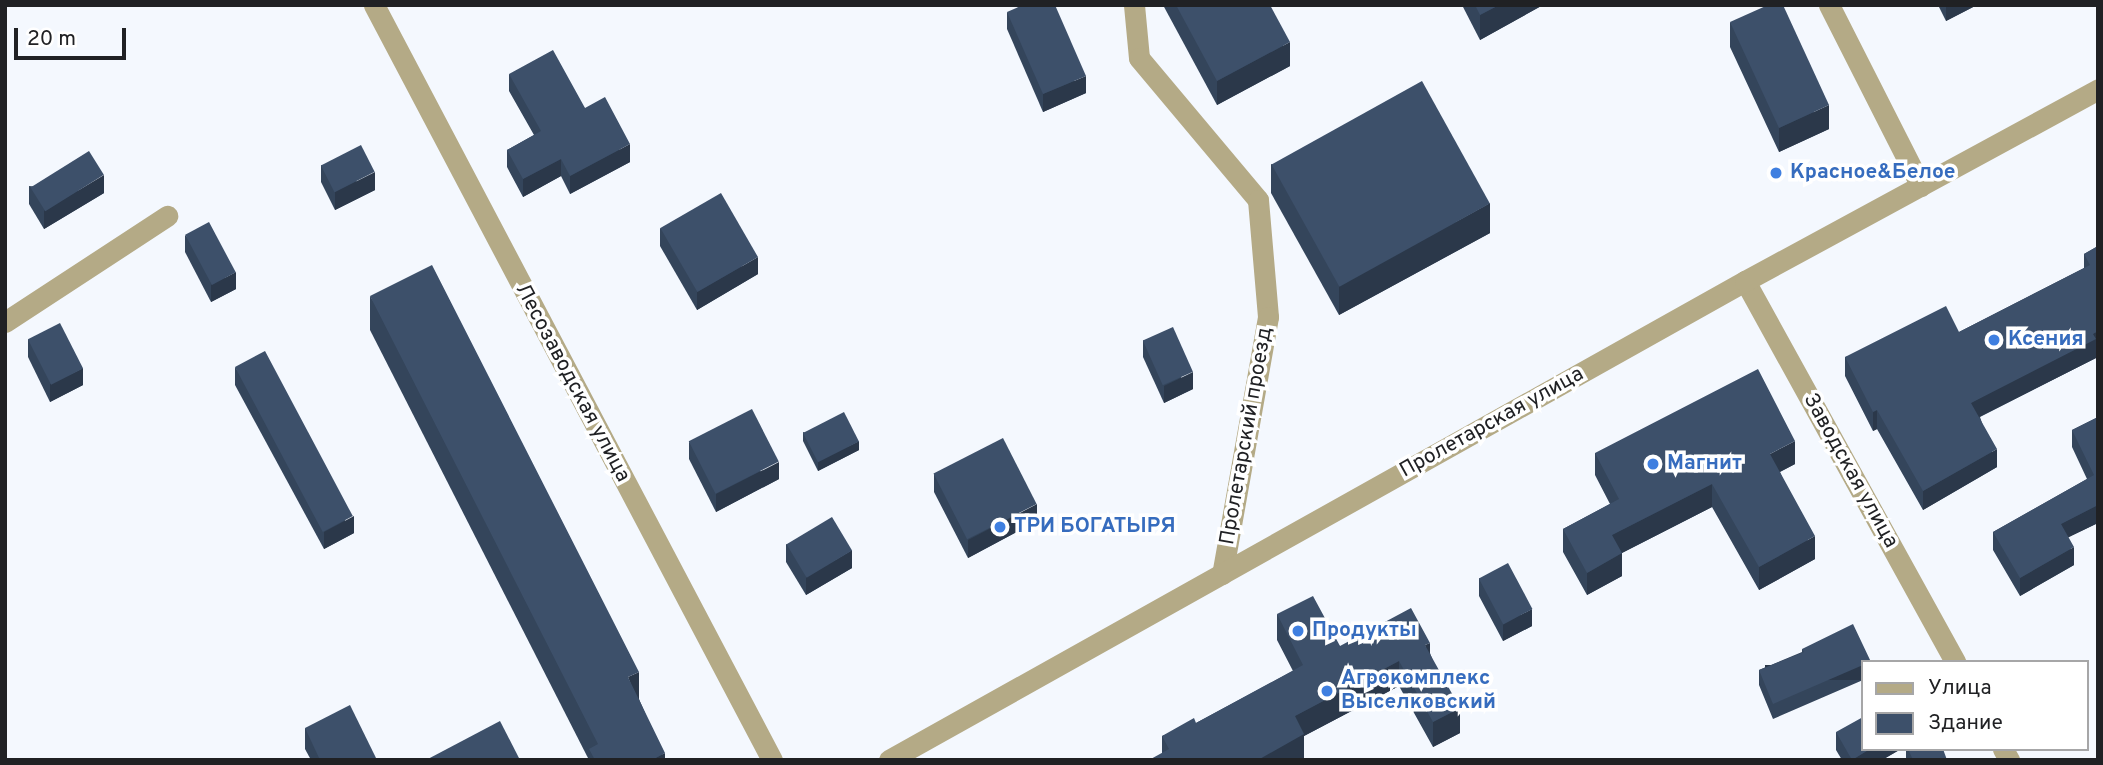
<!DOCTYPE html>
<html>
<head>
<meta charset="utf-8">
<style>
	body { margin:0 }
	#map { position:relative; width:2103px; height:765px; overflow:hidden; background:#f4f8fe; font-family:Overpass,sans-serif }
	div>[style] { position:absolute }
	.minor>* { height:21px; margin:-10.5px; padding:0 10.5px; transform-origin:10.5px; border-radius:10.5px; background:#b4aa86 }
	.wall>* { inset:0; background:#34455b; transform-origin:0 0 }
	.shaded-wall>* { inset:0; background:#2b384a; transform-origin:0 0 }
	.building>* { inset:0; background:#3d506a; transform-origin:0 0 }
	.dots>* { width:19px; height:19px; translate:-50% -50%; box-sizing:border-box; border:4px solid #fff; border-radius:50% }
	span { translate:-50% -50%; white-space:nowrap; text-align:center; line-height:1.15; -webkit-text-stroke:7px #fff; paint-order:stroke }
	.shop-label { font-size:21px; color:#366cbe; font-weight:700 }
	.left { translate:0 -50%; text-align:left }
	.street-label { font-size:21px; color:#202124 }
	.frame { position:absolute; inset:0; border:7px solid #202124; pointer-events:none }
	.legend { position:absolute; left:1861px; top:660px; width:228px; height:91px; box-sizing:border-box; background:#fff; border:2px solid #a6a6a7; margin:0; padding:9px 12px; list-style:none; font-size:21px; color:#202124 }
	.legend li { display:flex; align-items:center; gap:14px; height:35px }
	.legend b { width:35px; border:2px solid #a6a6a7 }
	.scale { position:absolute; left:14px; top:28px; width:112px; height:32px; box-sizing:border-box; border:4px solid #202124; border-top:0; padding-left:9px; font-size:21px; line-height:24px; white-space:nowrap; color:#202124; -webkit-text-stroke:5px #fff; paint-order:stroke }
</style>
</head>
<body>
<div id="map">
	<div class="minor">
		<div style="left:374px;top:5px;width:853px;rotate:62.2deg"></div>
		<div style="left:1134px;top:5px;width:53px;rotate:84.6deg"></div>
		<div style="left:1139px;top:58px;width:185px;rotate:50deg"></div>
		<div style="left:1258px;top:200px;width:117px;rotate:85.1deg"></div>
		<div style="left:1268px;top:317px;width:261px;rotate:100.1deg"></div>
		<div style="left:1829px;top:5px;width:203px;rotate:63.1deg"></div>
		<div style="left:1745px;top:281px;width:435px;rotate:61.1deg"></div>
		<div style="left:5px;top:322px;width:194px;rotate:-33.2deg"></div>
		<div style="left:2003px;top:749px;width:13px;rotate:61deg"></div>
		<div style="left:889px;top:760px;width:981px;rotate:-29.23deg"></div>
		<div style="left:1745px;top:281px;width:402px;rotate:-28.5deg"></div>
	</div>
	<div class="wall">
		<div style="clip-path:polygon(1163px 5px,1270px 5px,1290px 66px,1217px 105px)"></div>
		<div style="clip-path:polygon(1462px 5px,1543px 5px,1480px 40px)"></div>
		<div style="clip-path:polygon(1938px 5px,1977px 5px,1946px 21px)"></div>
		<div style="clip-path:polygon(1007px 12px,1086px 93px,1043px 112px,1007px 29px)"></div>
		<div style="clip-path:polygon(1730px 22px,1829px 129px,1779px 152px,1730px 47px)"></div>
		<div style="clip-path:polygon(509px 74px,585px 108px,630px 162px,570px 194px,561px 176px,523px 197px,507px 167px,507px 150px,534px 135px,509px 91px)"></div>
		<div style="clip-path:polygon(1271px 164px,1490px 233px,1339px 315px,1271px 193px)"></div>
		<div style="clip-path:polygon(321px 165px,375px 190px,335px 210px,321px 182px)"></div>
		<div style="clip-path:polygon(29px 186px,104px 193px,44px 229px,29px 204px)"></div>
		<div style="clip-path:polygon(660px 228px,758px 274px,697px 310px,660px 246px)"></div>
		<div style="clip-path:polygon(185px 235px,236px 289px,211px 302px,185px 252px)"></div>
		<div style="clip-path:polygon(2098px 246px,2096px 358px,1980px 417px,1997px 467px,1923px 510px,1877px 429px,1873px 431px,1845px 376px,1845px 357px,1959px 332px,2084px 268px,2084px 254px)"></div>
		<div style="clip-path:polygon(370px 296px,639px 699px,665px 760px,589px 760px,370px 330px)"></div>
		<div style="clip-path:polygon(28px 339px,83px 385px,50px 402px,28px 357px)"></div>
		<div style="clip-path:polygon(1143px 340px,1193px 389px,1164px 403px,1143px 357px)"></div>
		<div style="clip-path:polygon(235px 367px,354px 533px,324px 549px,235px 385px)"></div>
		<div style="clip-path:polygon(2098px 417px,2098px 523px,2068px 537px,2074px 565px,2020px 596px,1993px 550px,1993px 532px,2087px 479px,2072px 447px,2072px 430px)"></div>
		<div style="clip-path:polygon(803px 432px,859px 450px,818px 471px,803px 441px)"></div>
		<div style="clip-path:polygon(689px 442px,779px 479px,716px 512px,689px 459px)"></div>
		<div style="clip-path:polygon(1595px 453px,1795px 464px,1780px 472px,1815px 559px,1759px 590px,1712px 507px,1622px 553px,1622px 576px,1587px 595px,1563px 552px,1563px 529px,1610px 504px,1595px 475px)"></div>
		<div style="clip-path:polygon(934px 474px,1037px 521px,968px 558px,934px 492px)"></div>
		<div style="clip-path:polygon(786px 544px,852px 568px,806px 595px,786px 562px)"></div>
		<div style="clip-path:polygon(1479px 578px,1532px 626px,1503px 641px,1479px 596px)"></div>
		<div style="clip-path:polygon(1277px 614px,1340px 646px,1430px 653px,1460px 733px,1433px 747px,1399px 686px,1304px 736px,1304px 759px,1162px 753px,1162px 736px,1196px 723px,1293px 671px,1277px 640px)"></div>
		<div style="clip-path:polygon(1802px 649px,1863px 662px,1863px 680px,1773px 719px,1759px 685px,1759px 670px,1802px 652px)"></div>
		<div style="clip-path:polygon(305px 728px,377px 760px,311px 760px,305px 749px)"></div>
		<div style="clip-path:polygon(1836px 732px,1901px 749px,1882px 760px,1842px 760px,1836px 750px)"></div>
		<div style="left:1906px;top:749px;width:37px;height:11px"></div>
	</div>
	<div class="shaded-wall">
		<div style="clip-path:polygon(1499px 5px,1543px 5px,1480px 40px,1480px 15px)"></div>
		<div style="clip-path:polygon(1946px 5px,1977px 5px,1946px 21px)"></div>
		<div style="clip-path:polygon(1290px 42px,1290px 66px,1217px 105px,1217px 81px)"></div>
		<div style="clip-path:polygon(1086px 76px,1086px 93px,1043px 112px,1043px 94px)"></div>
		<div style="clip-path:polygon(1829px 105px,1829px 129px,1779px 152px,1779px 128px)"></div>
		<div style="clip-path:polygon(630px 144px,630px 162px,570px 194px,570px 176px)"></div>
		<div style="clip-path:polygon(561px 159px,561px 176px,523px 197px,523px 179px)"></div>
		<div style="clip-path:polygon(375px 172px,375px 190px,335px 210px,335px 192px)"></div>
		<div style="clip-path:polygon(104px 175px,104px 193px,44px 229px,44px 211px)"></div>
		<div style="clip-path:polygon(1490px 203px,1490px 233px,1339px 315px,1339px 286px)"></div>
		<div style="clip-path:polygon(758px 257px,758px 274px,697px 310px,697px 292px)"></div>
		<div style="clip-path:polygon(236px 272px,236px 289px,211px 302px,211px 285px)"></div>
		<div style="clip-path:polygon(2098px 331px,2098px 350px,2096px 351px,2096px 358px,1971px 421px,1971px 403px)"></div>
		<div style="clip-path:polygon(83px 368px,83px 385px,50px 402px,50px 384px)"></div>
		<div style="clip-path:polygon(1193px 372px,1193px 389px,1164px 403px,1164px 386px)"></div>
		<div style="clip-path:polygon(1877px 410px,1877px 429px,1873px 431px,1873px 412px)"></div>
		<div style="clip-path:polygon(859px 441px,859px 450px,818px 471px,818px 461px)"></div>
		<div style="clip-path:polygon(1795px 441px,1795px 464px,1770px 477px,1770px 454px)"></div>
		<div style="clip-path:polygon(1997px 449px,1997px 467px,1923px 510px,1923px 491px)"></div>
		<div style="clip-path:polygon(779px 462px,779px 479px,716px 512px,716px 494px)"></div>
		<div style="clip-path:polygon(1712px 484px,1712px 507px,1612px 558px,1612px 535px)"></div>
		<div style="clip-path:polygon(1037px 504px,1037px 521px,968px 558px,968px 540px)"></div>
		<div style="clip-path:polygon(2098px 505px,2098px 523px,2061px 541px,2061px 524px)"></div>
		<div style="clip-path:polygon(354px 516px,354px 533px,324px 549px,324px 532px)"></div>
		<div style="clip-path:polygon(1815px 536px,1815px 559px,1759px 590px,1759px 567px)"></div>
		<div style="clip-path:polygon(2074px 547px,2074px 565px,2020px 596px,2020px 578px)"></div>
		<div style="clip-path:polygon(852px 550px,852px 568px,806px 595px,806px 577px)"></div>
		<div style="clip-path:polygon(1622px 553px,1622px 576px,1587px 595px,1587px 573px)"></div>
		<div style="clip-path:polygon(1532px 609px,1532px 626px,1503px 641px,1503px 624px)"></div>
		<div style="clip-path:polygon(1430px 643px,1430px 668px,1425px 645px)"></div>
		<div style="clip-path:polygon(1399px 661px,1399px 686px,1304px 736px,1304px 759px,1258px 760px,1295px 716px)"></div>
		<div style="left:1863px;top:665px;width:15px;height:98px;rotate:90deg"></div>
		<div style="clip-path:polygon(639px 672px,639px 706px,628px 677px)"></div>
		<div style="clip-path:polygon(1460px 708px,1460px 733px,1433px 747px,1433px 722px)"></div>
		<div style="clip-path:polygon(1870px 749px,1901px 749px,1882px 760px,1852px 760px)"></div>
		<div style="clip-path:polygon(665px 753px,665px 760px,652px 760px)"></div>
	</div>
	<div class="building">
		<div style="clip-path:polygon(1023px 5px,1055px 5px,1086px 76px,1043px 94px,1007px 12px)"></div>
		<div style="clip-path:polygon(1176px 5px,1270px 5px,1290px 42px,1217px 81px)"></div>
		<div style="clip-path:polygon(1475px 5px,1499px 5px,1480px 15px)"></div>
		<div style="clip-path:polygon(1768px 5px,1783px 5px,1829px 105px,1779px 128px,1730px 22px)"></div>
		<div style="clip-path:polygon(553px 50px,585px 108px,605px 97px,630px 144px,570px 176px,561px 159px,523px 179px,507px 150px,541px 131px,509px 74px)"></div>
		<div style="left:1422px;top:81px;width:140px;height:172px;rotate:61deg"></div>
		<div style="left:361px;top:145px;width:30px;height:45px;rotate:63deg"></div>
		<div style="left:89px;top:151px;width:28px;height:69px;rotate:58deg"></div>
		<div style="left:721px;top:193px;width:74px;height:70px;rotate:60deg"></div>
		<div style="left:209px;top:222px;width:57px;height:27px;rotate:62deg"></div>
		<div style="clip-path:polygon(2098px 246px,2098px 331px,2093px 334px,2096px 339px,1971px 403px,1997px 449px,1923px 491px,1877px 410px,1873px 412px,1845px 357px,1946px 306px,1959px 332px,2090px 265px,2084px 254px)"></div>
		<div style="clip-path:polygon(432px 265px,639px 672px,628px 677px,665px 753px,652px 760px,595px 760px,589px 749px,598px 744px,370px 296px)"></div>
		<div style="left:60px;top:323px;width:51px;height:36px;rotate:63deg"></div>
		<div style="left:1173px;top:327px;width:49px;height:33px;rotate:66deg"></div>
		<div style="left:265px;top:351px;width:187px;height:34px;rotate:62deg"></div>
		<div style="clip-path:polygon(1758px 369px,1795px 441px,1770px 454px,1815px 536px,1759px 567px,1712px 484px,1612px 535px,1622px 553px,1587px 573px,1563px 529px,1619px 499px,1595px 453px)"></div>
		<div style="left:752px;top:409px;width:59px;height:71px;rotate:63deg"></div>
		<div style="left:844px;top:412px;width:33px;height:46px;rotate:63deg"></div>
		<div style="clip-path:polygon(2098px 417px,2098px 505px,2061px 524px,2074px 547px,2020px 578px,1993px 532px,2094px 475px,2072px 430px)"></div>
		<div style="left:1003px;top:438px;width:74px;height:78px;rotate:63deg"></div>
		<div style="left:832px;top:517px;width:39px;height:53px;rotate:59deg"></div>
		<div style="left:1508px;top:563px;width:52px;height:33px;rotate:62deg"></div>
		<div style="clip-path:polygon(1313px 596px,1340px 646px,1411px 608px,1430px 643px,1425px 645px,1460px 708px,1433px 722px,1399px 661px,1295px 716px,1304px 734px,1258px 760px,1149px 760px,1169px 749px,1162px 736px,1194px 718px,1196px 723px,1303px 665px,1277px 614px)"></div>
		<div style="clip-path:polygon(1853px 624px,1871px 662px,1863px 662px,1863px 665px,1773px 704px,1759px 670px,1804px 652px,1802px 649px)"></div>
		<div style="clip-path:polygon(350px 705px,377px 760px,320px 760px,305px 728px)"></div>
		<div style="clip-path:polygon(1863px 717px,1863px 749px,1870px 749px,1852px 760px,1836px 732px)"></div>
		<div style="clip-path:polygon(500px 721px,520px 760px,426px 760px)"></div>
		<div style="clip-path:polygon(1908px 749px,1943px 749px,1947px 760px,1913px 760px)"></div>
	</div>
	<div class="dots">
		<div style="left:1776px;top:173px;background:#3f7fe0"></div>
		<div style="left:1994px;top:340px;background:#3f7fe0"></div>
		<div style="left:1653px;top:464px;background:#3f7fe0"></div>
		<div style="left:1000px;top:527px;background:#3f7fe0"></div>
		<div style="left:1298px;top:631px;background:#3f7fe0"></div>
		<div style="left:1327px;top:691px;background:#3f7fe0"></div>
	</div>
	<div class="shop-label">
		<span class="left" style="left:1790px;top:173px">Красное&amp;Белое</span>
		<span class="left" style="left:2008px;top:340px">Ксения</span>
		<span class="left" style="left:1667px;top:464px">Магнит</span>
		<span class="left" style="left:1014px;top:527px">ТРИ БОГАТЫРЯ</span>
		<span class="left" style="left:1312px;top:631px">Продукты</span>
		<span class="left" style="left:1341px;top:691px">Агрокомплекс<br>Выселковский</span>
	</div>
	<div class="street-label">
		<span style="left:572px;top:383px;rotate:62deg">Лесозаводская улица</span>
		<span style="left:1492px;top:423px;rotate:-29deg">Пролетарская улица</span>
		<span style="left:1247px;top:436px;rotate:-80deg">Пролетарский проезд</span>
		<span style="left:1850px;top:471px;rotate:61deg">Заводская улица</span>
	</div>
	<div class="frame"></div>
	<ul class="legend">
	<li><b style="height:9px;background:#b4aa86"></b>Улица</li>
	<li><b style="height:19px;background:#3d506a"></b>Здание</li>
	</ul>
	<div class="scale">20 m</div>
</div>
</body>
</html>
